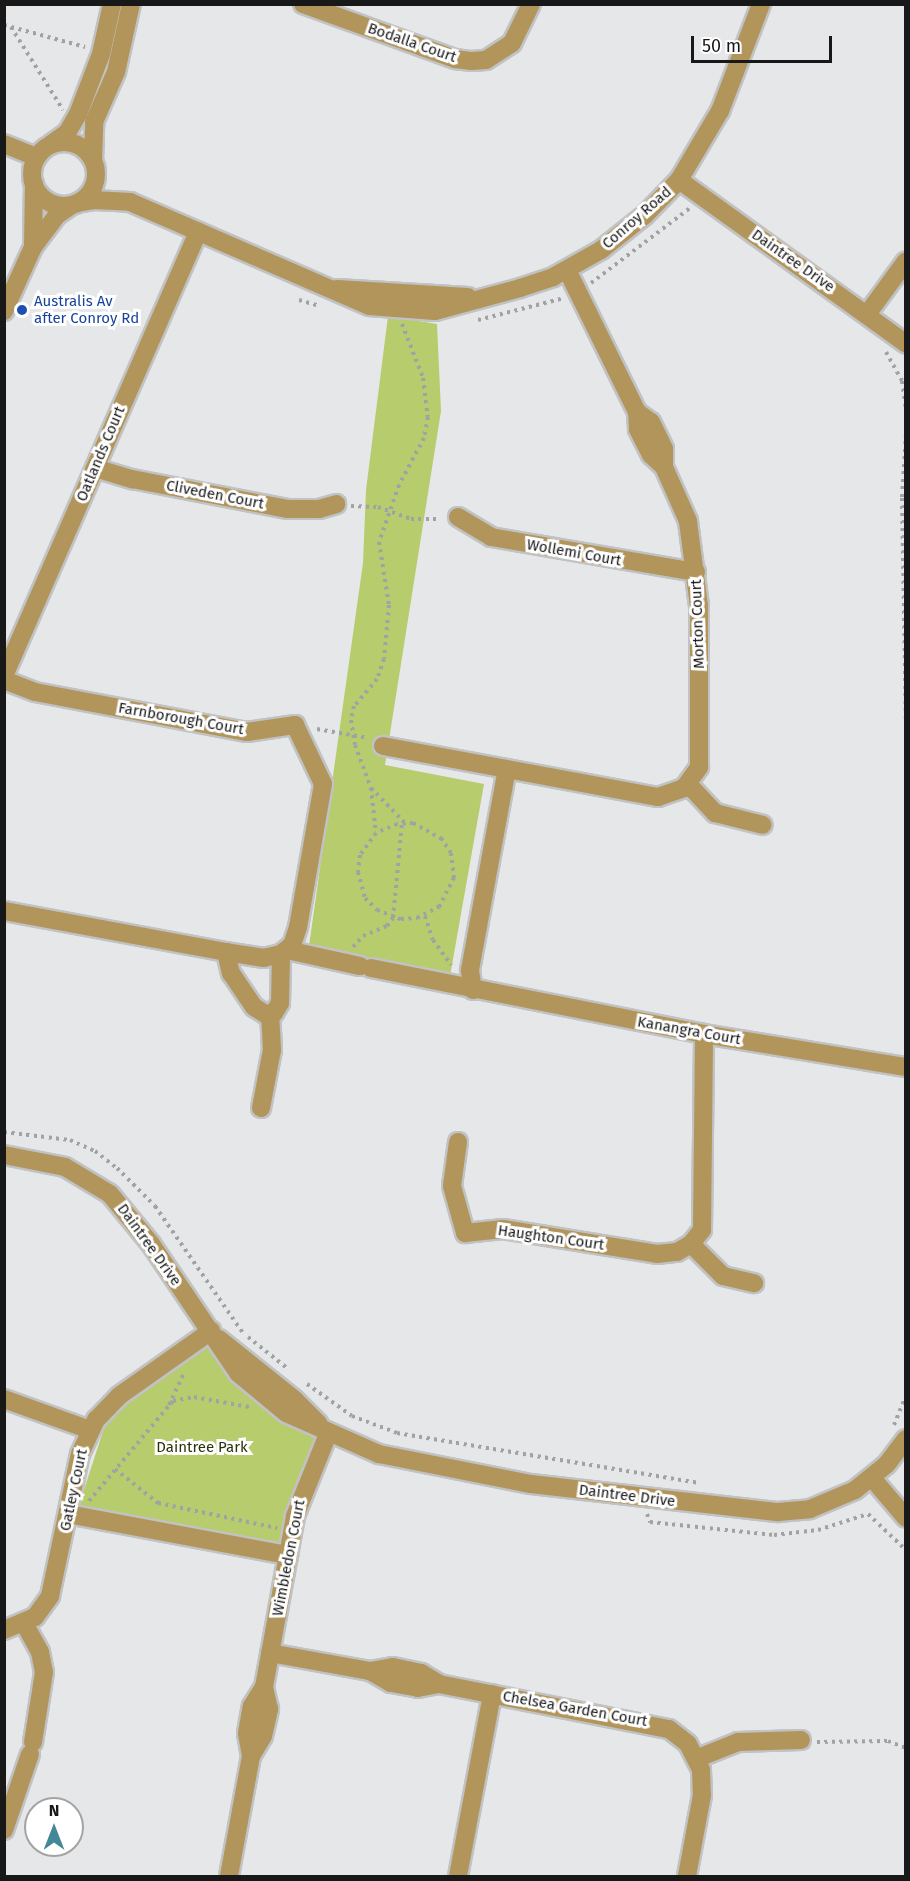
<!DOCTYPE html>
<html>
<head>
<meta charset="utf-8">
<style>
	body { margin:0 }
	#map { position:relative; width:910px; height:1881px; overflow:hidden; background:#e6e7e9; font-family:"Fira Sans",sans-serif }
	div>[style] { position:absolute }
	.green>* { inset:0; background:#b7cc6c }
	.path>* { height:4px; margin-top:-2px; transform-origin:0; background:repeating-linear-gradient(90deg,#a1a2a3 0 3px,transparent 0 7.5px) }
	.roads { filter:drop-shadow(2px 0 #c1c2c4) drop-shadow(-2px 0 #c1c2c4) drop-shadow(0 2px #c1c2c4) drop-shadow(0 -2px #c1c2c4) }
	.minor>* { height:18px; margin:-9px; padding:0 9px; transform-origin:9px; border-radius:9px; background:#b2955a }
	.minor>.ring { margin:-9px; padding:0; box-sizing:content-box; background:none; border:18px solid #b2955a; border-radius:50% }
	.dots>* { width:16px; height:16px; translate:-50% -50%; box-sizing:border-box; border:3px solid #fff; border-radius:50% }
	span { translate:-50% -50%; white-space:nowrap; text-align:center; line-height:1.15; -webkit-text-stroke:6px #fff; paint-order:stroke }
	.street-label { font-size:15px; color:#181819 }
	.transit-label { font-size:15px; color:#164399 }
	.left { translate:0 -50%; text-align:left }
	.park-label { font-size:15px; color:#2a3207 }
	.frame { position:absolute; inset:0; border:6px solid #181819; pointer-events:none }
	.north { position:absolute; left:24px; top:1797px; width:60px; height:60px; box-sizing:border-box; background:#fff; border:2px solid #a3a3a3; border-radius:50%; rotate:0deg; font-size:16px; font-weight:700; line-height:24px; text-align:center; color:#181819 }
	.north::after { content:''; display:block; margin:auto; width:21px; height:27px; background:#448897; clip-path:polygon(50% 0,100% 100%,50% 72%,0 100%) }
	.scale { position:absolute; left:691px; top:36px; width:141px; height:27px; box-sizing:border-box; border:3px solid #181819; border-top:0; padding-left:8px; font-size:18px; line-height:21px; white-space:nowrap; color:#181819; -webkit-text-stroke:4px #fff; paint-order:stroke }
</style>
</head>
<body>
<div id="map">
	<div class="green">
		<div style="clip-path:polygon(388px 316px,437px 324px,441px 411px,385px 765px,484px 784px,450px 976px,309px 946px,363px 563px,366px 490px)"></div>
		<div style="clip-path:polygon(208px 1347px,318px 1439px,280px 1545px,77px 1511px,109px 1413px)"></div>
	</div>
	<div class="path">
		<div style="left:4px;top:25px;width:84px;rotate:15.2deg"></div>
		<div style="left:11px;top:27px;width:98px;rotate:57.9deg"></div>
		<div style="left:591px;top:283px;width:124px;rotate:-37.1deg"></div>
		<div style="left:299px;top:300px;width:19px;rotate:16deg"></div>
		<div style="left:478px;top:320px;width:89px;rotate:-14.3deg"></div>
		<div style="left:402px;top:324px;width:58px;rotate:68.7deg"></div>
		<div style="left:423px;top:378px;width:39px;rotate:83deg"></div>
		<div style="left:428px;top:417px;width:21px;rotate:101deg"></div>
		<div style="left:424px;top:438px;width:53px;rotate:118deg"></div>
		<div style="left:399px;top:485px;width:60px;rotate:109.3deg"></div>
		<div style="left:379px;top:542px;width:64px;rotate:81deg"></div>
		<div style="left:389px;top:605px;width:54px;rotate:95.3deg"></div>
		<div style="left:384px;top:659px;width:21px;rotate:109deg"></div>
		<div style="left:377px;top:679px;width:35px;rotate:130deg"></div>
		<div style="left:354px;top:706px;width:14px;rotate:102deg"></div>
		<div style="left:351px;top:720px;width:25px;rotate:81deg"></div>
		<div style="left:355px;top:745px;width:46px;rotate:69.6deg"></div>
		<div style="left:371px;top:788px;width:49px;rotate:45.8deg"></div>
		<div style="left:886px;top:352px;width:33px;rotate:61deg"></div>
		<div style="left:902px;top:381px;width:29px;rotate:82deg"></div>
		<div style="left:906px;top:434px;width:64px;rotate:93.6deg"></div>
		<div style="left:902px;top:498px;width:235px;rotate:89deg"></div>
		<div style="left:351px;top:506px;width:27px;rotate:2deg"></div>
		<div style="left:378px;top:507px;width:35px;rotate:20deg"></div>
		<div style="left:411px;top:519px;width:29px"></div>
		<div style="left:317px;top:729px;width:52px;rotate:10deg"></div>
		<div style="left:371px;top:788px;width:45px;rotate:83.7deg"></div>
		<div style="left:376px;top:833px;width:27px;rotate:126deg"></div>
		<div style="left:360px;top:855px;width:17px;rotate:97deg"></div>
		<div style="left:358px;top:872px;width:27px;rotate:75deg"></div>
		<div style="left:365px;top:898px;width:17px;rotate:45deg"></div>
		<div style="left:377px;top:910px;width:26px;rotate:21deg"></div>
		<div style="left:401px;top:919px;width:16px;rotate:-4deg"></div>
		<div style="left:417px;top:918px;width:25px;rotate:-27deg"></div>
		<div style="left:439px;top:907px;width:33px;rotate:-63deg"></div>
		<div style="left:454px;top:878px;width:25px;rotate:-97deg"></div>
		<div style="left:451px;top:853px;width:17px;rotate:-123deg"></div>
		<div style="left:442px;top:839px;width:33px;rotate:-151deg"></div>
		<div style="left:413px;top:823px;width:16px;rotate:176deg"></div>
		<div style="left:397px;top:824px;width:23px;rotate:157deg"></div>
		<div style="left:425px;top:916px;width:25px;rotate:72deg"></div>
		<div style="left:433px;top:940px;width:31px;rotate:54deg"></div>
		<div style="left:353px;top:947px;width:15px;rotate:-48deg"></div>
		<div style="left:363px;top:936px;width:26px;rotate:-23deg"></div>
		<div style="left:387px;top:926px;width:10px;rotate:-53deg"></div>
		<div style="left:393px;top:918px;width:95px;rotate:-84.6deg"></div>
		<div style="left:4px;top:1132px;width:66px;rotate:6.9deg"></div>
		<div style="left:70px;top:1140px;width:27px;rotate:24deg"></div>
		<div style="left:95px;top:1151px;width:28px;rotate:38deg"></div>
		<div style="left:117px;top:1168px;width:54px;rotate:45deg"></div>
		<div style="left:155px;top:1206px;width:155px;rotate:55.3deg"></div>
		<div style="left:248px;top:1337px;width:50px;rotate:38.5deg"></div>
		<div style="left:307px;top:1384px;width:55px;rotate:35.4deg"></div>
		<div style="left:352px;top:1416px;width:48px;rotate:20.7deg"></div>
		<div style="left:397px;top:1433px;width:305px;rotate:9.4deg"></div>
		<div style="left:169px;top:1405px;width:35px;rotate:-65deg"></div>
		<div style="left:894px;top:1425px;width:31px;rotate:-68deg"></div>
		<div style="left:115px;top:1469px;width:55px;rotate:38.3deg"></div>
		<div style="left:158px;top:1503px;width:122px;rotate:11.9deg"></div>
		<div style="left:89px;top:1501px;width:131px;rotate:-50deg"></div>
		<div style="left:173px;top:1401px;width:21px;rotate:-11deg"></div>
		<div style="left:194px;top:1397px;width:56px;rotate:10.3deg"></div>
		<div style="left:647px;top:1514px;width:9px;rotate:69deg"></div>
		<div style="left:650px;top:1522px;width:125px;rotate:6deg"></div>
		<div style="left:774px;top:1535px;width:44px;rotate:-6.5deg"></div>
		<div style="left:818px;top:1530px;width:52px;rotate:-17.7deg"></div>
		<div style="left:868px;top:1514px;width:52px;rotate:43.5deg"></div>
		<div style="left:817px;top:1742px;width:71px;rotate:-0.8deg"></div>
		<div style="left:888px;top:1741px;width:19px;rotate:21deg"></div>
	</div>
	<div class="roads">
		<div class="minor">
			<div style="left:303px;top:4px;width:162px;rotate:19.9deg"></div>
			<div style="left:455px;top:59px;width:17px;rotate:7deg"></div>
			<div style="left:472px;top:61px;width:14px;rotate:-4deg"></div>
			<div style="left:486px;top:60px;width:31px;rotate:-33deg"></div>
			<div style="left:512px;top:43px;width:43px;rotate:-64deg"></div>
			<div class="ring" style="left:32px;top:142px;width:46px;height:46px"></div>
			<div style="left:4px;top:144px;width:35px;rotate:22deg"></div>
			<div style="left:51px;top:144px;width:19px;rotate:-35deg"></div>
			<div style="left:67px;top:133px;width:22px;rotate:-60deg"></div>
			<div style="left:78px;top:114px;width:64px;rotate:-69deg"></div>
			<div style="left:101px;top:54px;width:51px;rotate:-77.6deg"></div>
			<div style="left:93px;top:160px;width:38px;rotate:-88deg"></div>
			<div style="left:94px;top:122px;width:55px;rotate:-66.3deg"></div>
			<div style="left:116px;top:72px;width:70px;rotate:-77.6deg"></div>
			<div style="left:679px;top:180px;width:280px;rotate:35.8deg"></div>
			<div style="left:77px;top:203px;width:17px;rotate:-10deg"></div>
			<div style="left:94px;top:200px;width:36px;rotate:3deg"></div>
			<div style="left:130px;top:202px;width:261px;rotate:23.5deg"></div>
			<div style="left:369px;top:306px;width:66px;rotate:4.3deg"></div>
			<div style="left:435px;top:311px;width:88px;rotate:-15.1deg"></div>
			<div style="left:520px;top:288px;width:35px;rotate:-18deg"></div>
			<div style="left:553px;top:277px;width:55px;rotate:-29.4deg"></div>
			<div style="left:601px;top:250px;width:56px;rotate:-38.5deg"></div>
			<div style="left:645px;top:215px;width:49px;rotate:-45.8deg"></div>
			<div style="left:679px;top:180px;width:80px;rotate:-59.3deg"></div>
			<div style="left:720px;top:111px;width:115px;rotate:-69deg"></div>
			<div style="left:33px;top:247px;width:63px;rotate:-89.1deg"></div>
			<div style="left:337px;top:289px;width:131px;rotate:3.5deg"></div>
			<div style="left:4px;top:311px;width:70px;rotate:-65.6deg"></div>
			<div style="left:33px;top:247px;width:39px;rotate:-53deg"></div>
			<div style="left:56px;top:216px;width:19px;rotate:-35deg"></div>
			<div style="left:868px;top:313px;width:64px;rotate:-53.8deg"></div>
			<div style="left:637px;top:412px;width:17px;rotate:36deg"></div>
			<div style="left:651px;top:422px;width:30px;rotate:64deg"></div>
			<div style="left:664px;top:449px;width:18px;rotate:90deg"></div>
			<div style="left:95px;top:468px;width:39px;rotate:17deg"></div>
			<div style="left:132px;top:479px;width:159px;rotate:10.9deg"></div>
			<div style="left:288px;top:509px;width:31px"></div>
			<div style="left:319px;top:509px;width:18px;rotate:-16deg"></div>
			<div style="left:458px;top:517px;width:39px;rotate:31deg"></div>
			<div style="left:491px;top:537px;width:208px;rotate:9.7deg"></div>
			<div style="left:4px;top:676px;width:485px;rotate:-66.4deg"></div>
			<div style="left:4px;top:680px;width:33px;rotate:21deg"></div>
			<div style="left:35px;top:692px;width:216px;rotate:10.7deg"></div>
			<div style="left:247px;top:732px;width:49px;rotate:-8.3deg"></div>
			<div style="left:295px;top:725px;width:65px;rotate:64.6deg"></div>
			<div style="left:323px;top:784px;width:145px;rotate:99.9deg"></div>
			<div style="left:298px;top:927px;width:19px;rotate:108deg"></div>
			<div style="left:292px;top:945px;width:14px;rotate:141deg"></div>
			<div style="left:281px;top:954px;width:17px;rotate:167deg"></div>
			<div style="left:264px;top:958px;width:38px;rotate:-171deg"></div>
			<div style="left:226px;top:952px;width:226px;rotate:-169.5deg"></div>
			<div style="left:383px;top:746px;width:280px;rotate:10.5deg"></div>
			<div style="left:658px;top:797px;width:28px;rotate:-19deg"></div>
			<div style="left:684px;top:788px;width:26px;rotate:-54deg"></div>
			<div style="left:699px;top:767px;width:161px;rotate:-90deg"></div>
			<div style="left:699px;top:606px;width:86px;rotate:-97.4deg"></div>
			<div style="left:688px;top:521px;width:59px;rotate:-114deg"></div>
			<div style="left:664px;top:467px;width:18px;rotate:-137deg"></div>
			<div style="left:651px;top:455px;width:29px;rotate:-117deg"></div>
			<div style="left:638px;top:429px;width:17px;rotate:-93deg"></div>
			<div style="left:637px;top:412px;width:158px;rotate:-116.2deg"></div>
			<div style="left:688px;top:784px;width:40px;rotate:47deg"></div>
			<div style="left:715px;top:813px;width:49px;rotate:14deg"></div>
			<div style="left:287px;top:950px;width:75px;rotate:12.4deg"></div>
			<div style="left:226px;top:952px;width:22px;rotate:77deg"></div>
			<div style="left:231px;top:973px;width:41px;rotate:55.9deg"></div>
			<div style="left:254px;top:1007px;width:13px;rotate:32deg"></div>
			<div style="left:265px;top:1014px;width:9px;rotate:-6deg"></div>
			<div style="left:274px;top:1013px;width:12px;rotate:-59deg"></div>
			<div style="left:280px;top:1003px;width:49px;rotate:-88.8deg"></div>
			<div style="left:371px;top:968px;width:339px;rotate:11.2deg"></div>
			<div style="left:704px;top:1034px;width:205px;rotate:9.3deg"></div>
			<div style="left:473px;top:990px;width:20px;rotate:-99deg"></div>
			<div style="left:470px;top:970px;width:204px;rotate:-79.6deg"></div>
			<div style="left:261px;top:1108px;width:59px;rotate:-79.3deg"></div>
			<div style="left:272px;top:1050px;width:36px;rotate:-93deg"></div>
			<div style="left:458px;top:1142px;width:44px;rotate:97.8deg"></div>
			<div style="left:452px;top:1186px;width:49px;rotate:74.5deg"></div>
			<div style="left:465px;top:1233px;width:38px;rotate:-6deg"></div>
			<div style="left:503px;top:1229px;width:156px;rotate:9.2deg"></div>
			<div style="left:657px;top:1254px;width:20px;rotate:-6deg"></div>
			<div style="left:677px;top:1252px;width:16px;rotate:-30deg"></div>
			<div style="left:691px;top:1244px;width:18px;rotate:-52deg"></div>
			<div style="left:702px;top:1230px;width:196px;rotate:-89.4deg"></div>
			<div style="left:4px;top:1155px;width:62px;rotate:11.1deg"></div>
			<div style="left:65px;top:1167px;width:52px;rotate:31deg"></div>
			<div style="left:110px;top:1194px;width:65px;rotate:50.6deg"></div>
			<div style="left:151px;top:1244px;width:156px;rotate:56deg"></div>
			<div style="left:238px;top:1373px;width:62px;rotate:39.8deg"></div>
			<div style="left:286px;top:1413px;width:102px;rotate:23.8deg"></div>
			<div style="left:379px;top:1454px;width:155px;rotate:11.2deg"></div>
			<div style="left:531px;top:1484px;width:249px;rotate:6.5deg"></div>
			<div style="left:778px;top:1512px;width:32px;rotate:-5deg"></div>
			<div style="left:810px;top:1509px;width:49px;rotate:-22.9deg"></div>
			<div style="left:855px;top:1490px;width:41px;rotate:-39.1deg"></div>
			<div style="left:887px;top:1464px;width:31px;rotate:-53deg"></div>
			<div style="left:691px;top:1244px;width:45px;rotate:45deg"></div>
			<div style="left:723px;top:1276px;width:32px;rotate:13deg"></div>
			<div style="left:219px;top:1339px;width:96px;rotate:38.7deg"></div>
			<div style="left:294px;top:1399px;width:35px;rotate:45deg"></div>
			<div style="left:4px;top:1399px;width:91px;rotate:19.8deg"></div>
			<div style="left:872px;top:1478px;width:52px;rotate:49.6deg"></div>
			<div style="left:68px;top:1514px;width:224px;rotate:10.6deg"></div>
			<div style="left:24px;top:1623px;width:33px;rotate:61deg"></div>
			<div style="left:40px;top:1652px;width:20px;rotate:79deg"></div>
			<div style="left:44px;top:1672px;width:71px;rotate:98.9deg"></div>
			<div style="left:4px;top:1630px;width:34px;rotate:-23deg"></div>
			<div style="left:35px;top:1617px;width:26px;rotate:-54deg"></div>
			<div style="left:50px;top:1596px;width:145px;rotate:-78.1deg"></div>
			<div style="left:80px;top:1454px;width:38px;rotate:-65deg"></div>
			<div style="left:96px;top:1420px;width:33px;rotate:-46deg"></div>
			<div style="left:119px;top:1396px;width:113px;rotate:-35.2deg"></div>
			<div style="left:270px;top:1653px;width:102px;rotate:10.2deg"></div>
			<div style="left:370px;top:1671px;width:24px;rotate:30deg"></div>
			<div style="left:391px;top:1683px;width:27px;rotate:10deg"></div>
			<div style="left:418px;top:1688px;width:21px;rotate:-11deg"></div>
			<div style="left:439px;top:1684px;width:234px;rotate:11.1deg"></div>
			<div style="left:669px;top:1729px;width:24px;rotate:38deg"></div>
			<div style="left:688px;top:1744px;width:29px;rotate:63deg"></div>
			<div style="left:701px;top:1770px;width:25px;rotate:88deg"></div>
			<div style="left:702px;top:1795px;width:82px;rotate:100.5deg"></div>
			<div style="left:370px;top:1671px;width:23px;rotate:-10deg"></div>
			<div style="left:393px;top:1667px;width:29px;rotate:12deg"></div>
			<div style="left:421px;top:1673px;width:21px;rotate:31deg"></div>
			<div style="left:251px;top:1756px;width:23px;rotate:-100deg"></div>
			<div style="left:247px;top:1733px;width:27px;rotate:-80deg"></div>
			<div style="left:252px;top:1706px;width:22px;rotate:-58deg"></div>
			<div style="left:264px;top:1687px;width:174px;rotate:-79.7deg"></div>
			<div style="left:295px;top:1516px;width:88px;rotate:-68.1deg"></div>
			<div style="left:698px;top:1758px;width:43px;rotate:-21.8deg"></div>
			<div style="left:738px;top:1742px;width:63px;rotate:-1.8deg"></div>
			<div style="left:4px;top:1830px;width:80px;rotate:-71.1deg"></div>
			<div style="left:229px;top:1876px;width:122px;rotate:-79.6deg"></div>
			<div style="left:251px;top:1756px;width:23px;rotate:-59deg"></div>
			<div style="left:263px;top:1736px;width:28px;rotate:-77deg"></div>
			<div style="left:269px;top:1709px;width:23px;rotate:-103deg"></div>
			<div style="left:458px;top:1876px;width:185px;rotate:-79.4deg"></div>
		</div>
	</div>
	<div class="dots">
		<div style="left:22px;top:310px;background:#1a4fb4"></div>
	</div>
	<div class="street-label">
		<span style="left:412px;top:43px;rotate:19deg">Bodalla Court</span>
		<span style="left:637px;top:218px;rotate:-41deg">Conroy Road</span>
		<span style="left:793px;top:261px;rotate:35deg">Daintree Drive</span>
		<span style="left:101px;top:454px;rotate:-67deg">Oatlands Court</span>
		<span style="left:215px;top:495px;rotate:11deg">Cliveden Court</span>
		<span style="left:574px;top:553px;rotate:10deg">Wollemi Court</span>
		<span style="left:698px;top:624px;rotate:-92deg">Morton Court</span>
		<span style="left:181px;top:719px;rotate:10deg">Farnborough Court</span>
		<span style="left:689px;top:1031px;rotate:10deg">Kanangra Court</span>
		<span style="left:551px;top:1238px;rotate:8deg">Haughton Court</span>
		<span style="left:149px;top:1245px;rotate:54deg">Daintree Drive</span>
		<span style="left:74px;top:1490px;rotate:-78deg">Gatley Court</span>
		<span style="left:627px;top:1496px;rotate:7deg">Daintree Drive</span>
		<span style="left:289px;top:1558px;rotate:-79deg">Wimbledon Court</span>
		<span style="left:575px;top:1709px;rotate:10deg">Chelsea Garden Court</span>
	</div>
	<div class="transit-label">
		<span class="left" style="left:34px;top:310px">Australis Av<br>after Conroy Rd</span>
	</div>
	<div class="park-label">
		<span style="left:202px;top:1448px">Daintree Park</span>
	</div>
	<div class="frame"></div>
	<div class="north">N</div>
	<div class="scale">50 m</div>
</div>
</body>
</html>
